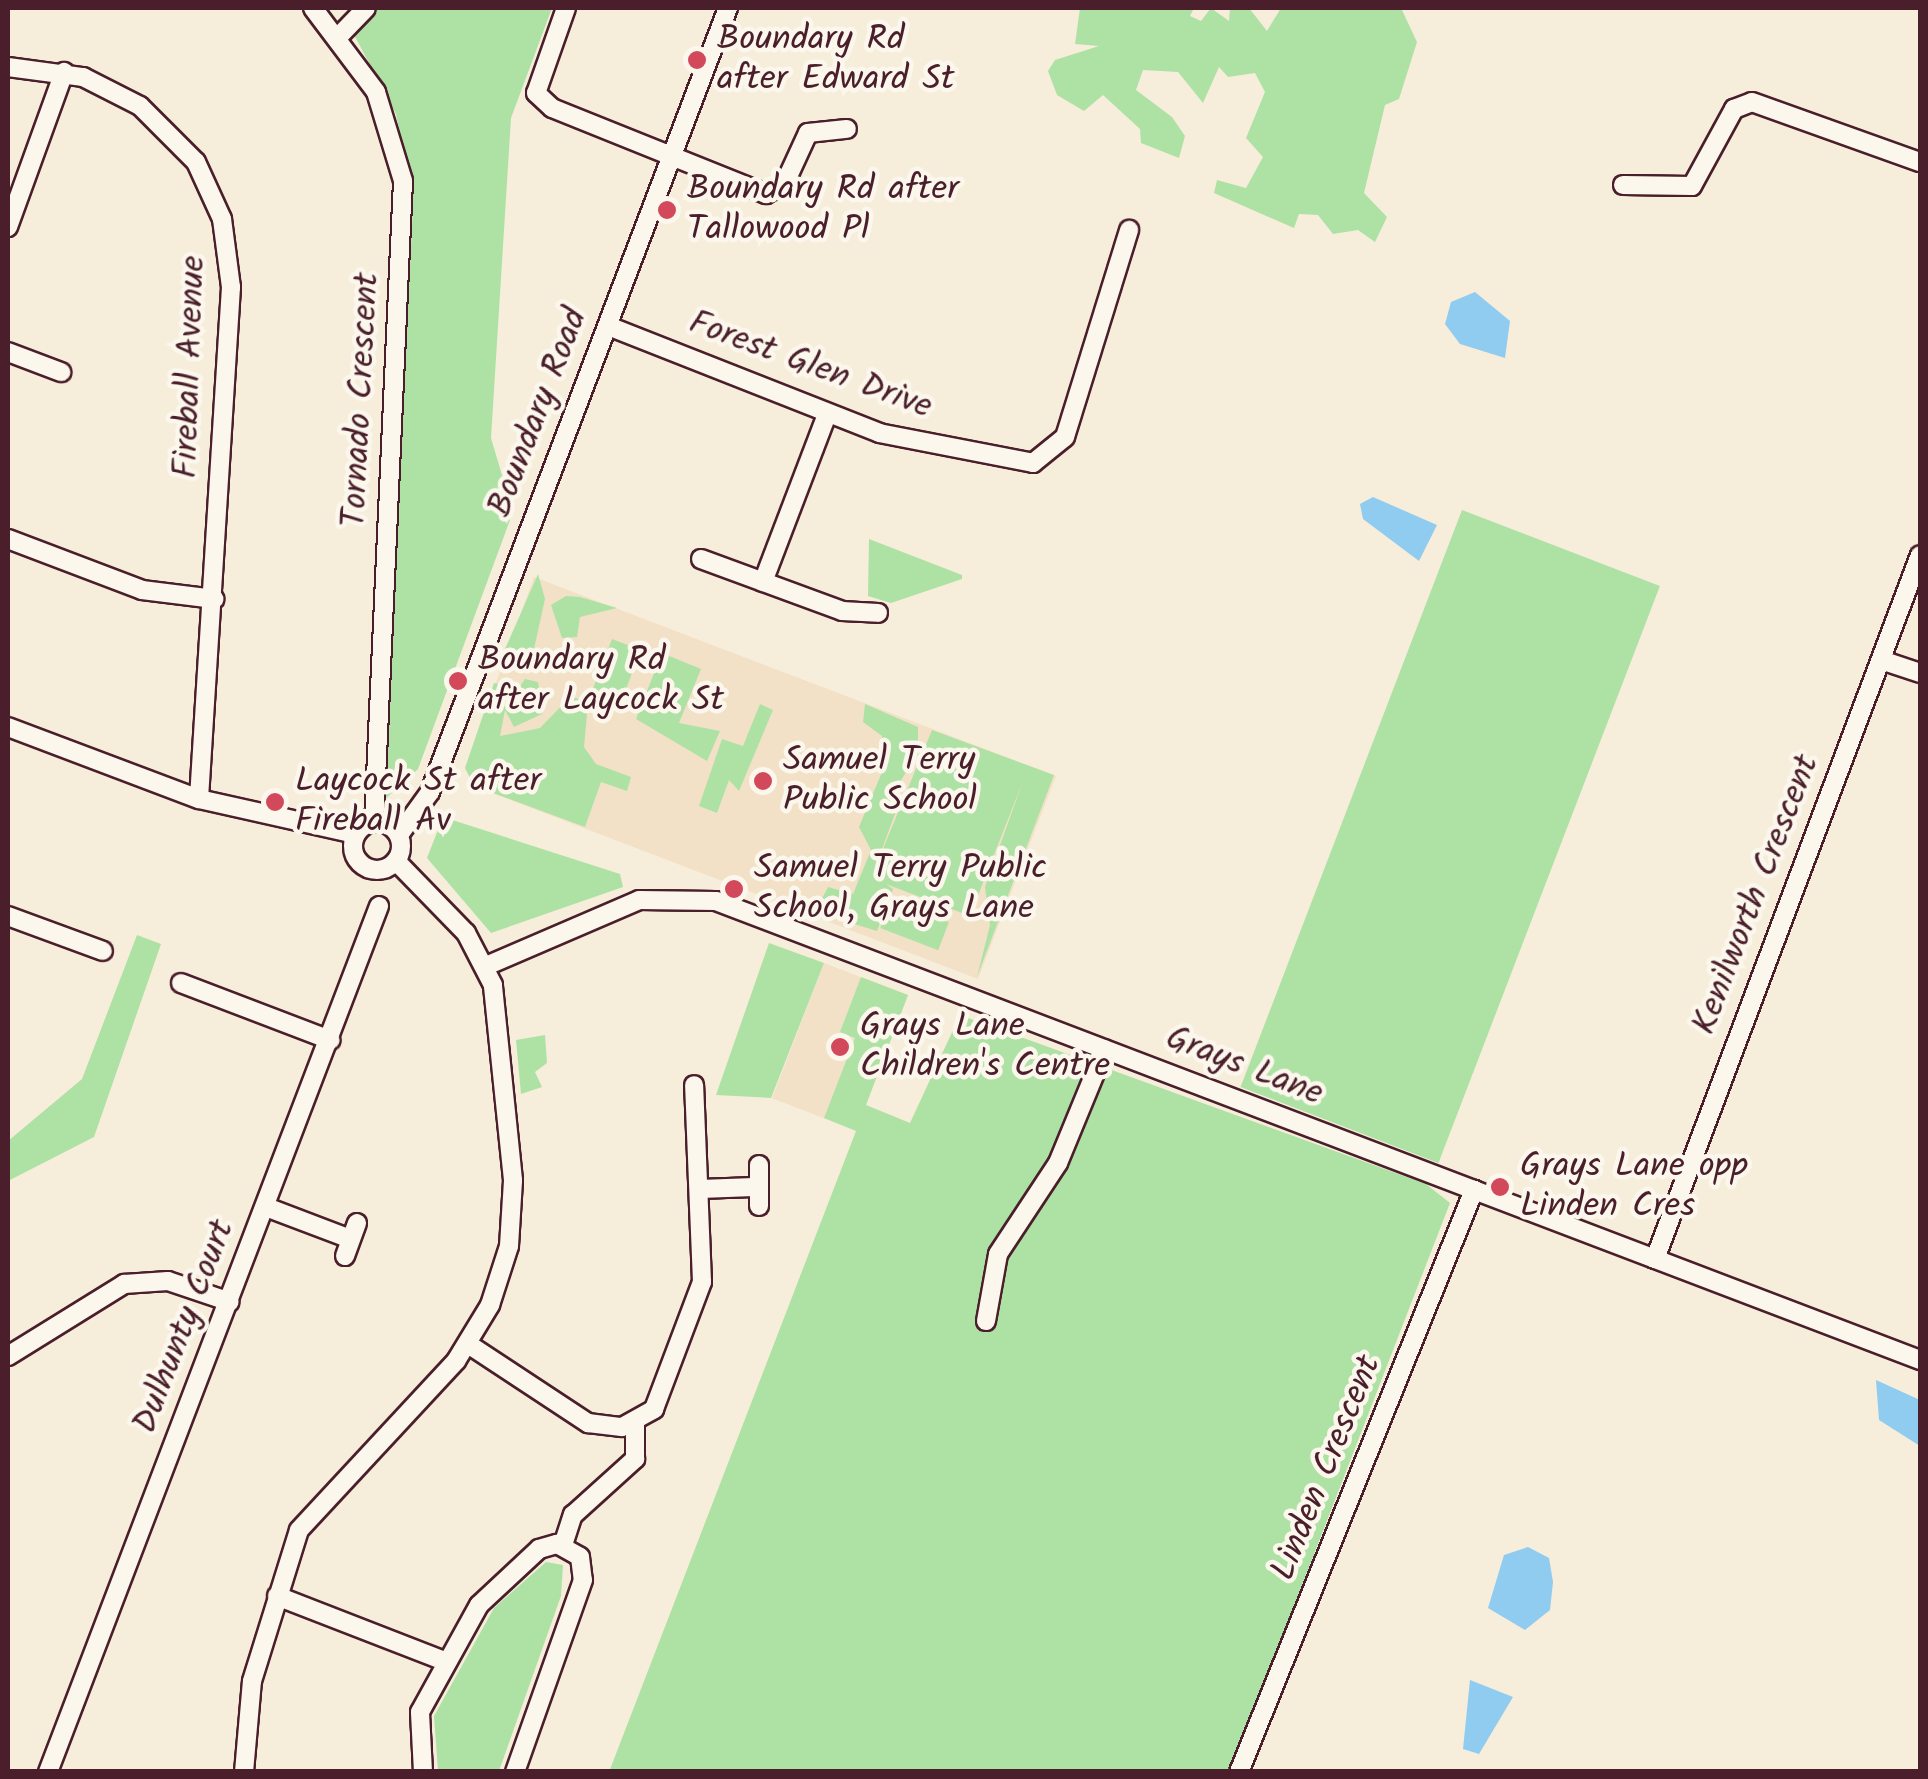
<!DOCTYPE html>
<html>
<head>
<meta charset="utf-8">
<style>
	body { margin:0 }
	#map { position:relative; width:1928px; height:1779px; overflow:hidden; background:#f7eddb; font-family:Kalam,sans-serif }
	div>[style] { position:absolute }
	.built>* { inset:0; background:#f2e1c7; transform-origin:0 0 }
	.green>* { inset:0; background:#aee2a4; transform-origin:0 0 }
	.water>* { inset:0; background:#8fccf0 }
	.roads { filter:drop-shadow(2px 0 #4a1f2b) drop-shadow(-2px 0 #4a1f2b) drop-shadow(0 2px #4a1f2b) drop-shadow(0 -2px #4a1f2b) }
	.minor>* { height:18px; margin:-9px; padding:0 9px; transform-origin:9px; border-radius:9px; background:#fbf7ec }
	.minor>.ring { margin:-9px; padding:0; box-sizing:content-box; background:none; border:18px solid #fbf7ec; border-radius:50% }
	.dots>* { width:28px; height:28px; translate:-50% -50%; box-sizing:border-box; border:5px solid #fbf7ec; border-radius:50% }
	span { translate:-50% -50%; white-space:nowrap; text-align:center; line-height:1.15; -webkit-text-stroke:9px #fbf7ec; paint-order:stroke }
	.poi-label { font-size:35px; color:#4a1f2b }
	.left { translate:0 -50%; text-align:left }
	.street-label { font-size:35px; color:#4a1f2b }
	.frame { position:absolute; inset:0; border:10px solid #4a1f2b; pointer-events:none }
</style>
</head>
<body>
<div id="map">
	<div class="built">
		<div style="clip-path:polygon(534px 577px,1056px 776px,978px 979px,474px 786px,465px 768px)"></div>
		<div style="left:824px;top:963px;width:90px;height:145px;rotate:21deg"></div>
	</div>
	<div class="green">
		<div style="clip-path:polygon(372px 8px,552px 8px,511px 118px,491px 438px,513px 512px,418px 769px,383px 801px,413px 205px,396px 114px,352px 31px)"></div>
		<div style="clip-path:polygon(1080px 8px,1194px 8px,1190px 16px,1201px 21px,1211px 8px,1229px 21px,1230px 8px,1249px 8px,1267px 31px,1281px 8px,1401px 8px,1417px 42px,1399px 99px,1385px 105px,1364px 193px,1387px 217px,1375px 242px,1358px 230px,1333px 234px,1318px 215px,1299px 214px,1294px 228px,1214px 193px,1217px 180px,1246px 188px,1263px 157px,1246px 138px,1265px 92px,1255px 73px,1228px 77px,1219px 67px,1203px 103px,1178px 72px,1143px 70px,1136px 90px,1172px 117px,1185px 136px,1179px 158px,1141px 143px,1140px 129px,1103px 95px,1084px 111px,1057px 95px,1048px 71px,1055px 60px,1099px 46px,1075px 44px)"></div>
		<div style="left:1462px;top:510px;width:212px;height:618px;rotate:21deg"></div>
		<div style="clip-path:polygon(869px 539px,962px 575px,962px 579px,891px 603px,868px 596px)"></div>
		<div style="clip-path:polygon(538px 574px,545px 599px,532px 658px,517px 664px,505px 649px)"></div>
		<div style="clip-path:polygon(566px 596px,580px 597px,617px 608px,580px 617px,577px 637px,562px 638px,551px 605px)"></div>
		<div style="left:612px;top:639px;width:31px;height:61px;rotate:21deg"></div>
		<div style="clip-path:polygon(662px 653px,701px 669px,679px 723px,720px 731px,707px 761px,636px 719px)"></div>
		<div style="clip-path:polygon(525px 679px,538px 682px,542px 714px,514px 727px,505px 710px,500px 736px,540px 728px,571px 696px,588px 703px,584px 747px,596px 764px,631px 777px,627px 791px,601px 782px,585px 827px,474px 786px,465px 768px,494px 683px,510px 686px,507px 706px)"></div>
		<div style="clip-path:polygon(760px 704px,773px 710px,739px 791px,729px 780px,717px 813px,699px 806px,722px 739px,743px 746px)"></div>
		<div style="clip-path:polygon(865px 704px,918px 727px,918px 754px,892px 794px,898px 806px,873px 873px,932px 730px,1054px 775px,977px 977px,990px 925px,985px 887px,1023px 781px,970px 916px,886px 884px,893px 889px,877px 931px,815px 912px,828px 887px,853px 894px,871px 850px,859px 827px,882px 772px,882px 736px,863px 722px)"></div>
		<div style="clip-path:polygon(443px 817px,620px 874px,623px 887px,491px 933px,427px 858px)"></div>
		<div style="left:891px;top:900px;width:62px;height:30px;rotate:21deg"></div>
		<div style="clip-path:polygon(137px 935px,161px 944px,94px 1137px,8px 1181px,8px 1141px,82px 1079px)"></div>
		<div style="clip-path:polygon(769px 943px,824px 963px,771px 1098px,716px 1095px)"></div>
		<div style="clip-path:polygon(861px 977px,908px 995px,866px 1105px,910px 1123px,960px 1015px,1426px 1184px,1450px 1203px,1230px 1771px,609px 1772px,856px 1131px,824px 1118px,855px 1038px,840px 1032px)"></div>
		<div style="clip-path:polygon(545px 1035px,547px 1063px,535px 1072px,542px 1087px,521px 1094px,516px 1040px)"></div>
		<div style="clip-path:polygon(546px 1562px,563px 1565px,561px 1596px,499px 1771px,438px 1771px,434px 1716px,494px 1608px)"></div>
	</div>
	<div class="water">
		<div style="clip-path:polygon(1475px 292px,1510px 321px,1505px 358px,1460px 344px,1445px 324px,1451px 302px)"></div>
		<div style="clip-path:polygon(1373px 497px,1437px 525px,1419px 561px,1363px 519px,1360px 504px)"></div>
		<div style="clip-path:polygon(1876px 1380px,1920px 1400px,1920px 1446px,1879px 1420px)"></div>
		<div style="clip-path:polygon(1528px 1547px,1549px 1558px,1553px 1582px,1550px 1610px,1525px 1630px,1488px 1608px,1504px 1555px)"></div>
		<div style="clip-path:polygon(1470px 1680px,1513px 1697px,1479px 1754px,1463px 1749px)"></div>
	</div>
	<div class="roads">
		<div class="minor">
			<div style="left:313px;top:8px;width:105px;rotate:53.1deg"></div>
			<div style="left:376px;top:92px;width:93px;rotate:73.1deg"></div>
			<div style="left:403px;top:181px;width:642px;rotate:92.59deg"></div>
			<div style="left:566px;top:8px;width:90px;rotate:109.4deg"></div>
			<div style="left:536px;top:93px;width:22px;rotate:43deg"></div>
			<div style="left:552px;top:108px;width:231px;rotate:21.9deg"></div>
			<div style="left:766px;top:194px;width:22px;rotate:-30deg"></div>
			<div style="left:785px;top:183px;width:55px;rotate:-65.3deg"></div>
			<div style="left:808px;top:133px;width:39px;rotate:-6deg"></div>
			<div style="left:340px;top:35px;width:37px;rotate:-46deg"></div>
			<div style="left:8px;top:67px;width:76px;rotate:7.6deg"></div>
			<div style="left:83px;top:77px;width:64px;rotate:27deg"></div>
			<div style="left:140px;top:106px;width:79px;rotate:45deg"></div>
			<div style="left:196px;top:162px;width:63px;rotate:65.5deg"></div>
			<div style="left:222px;top:219px;width:69px;rotate:82.5deg"></div>
			<div style="left:231px;top:287px;width:513px;rotate:93.58deg"></div>
			<div style="left:1623px;top:185px;width:69px;rotate:0.8deg"></div>
			<div style="left:1692px;top:186px;width:88px;rotate:-61.4deg"></div>
			<div style="left:1734px;top:109px;width:19px;rotate:-21deg"></div>
			<div style="left:1752px;top:102px;width:178px;rotate:19.7deg"></div>
			<div style="left:8px;top:227px;width:165px;rotate:-70.1deg"></div>
			<div style="left:608px;top:326px;width:291px;rotate:21.5deg"></div>
			<div style="left:879px;top:433px;width:157px;rotate:11deg"></div>
			<div style="left:1033px;top:463px;width:41px;rotate:-39.1deg"></div>
			<div style="left:1065px;top:437px;width:217px;rotate:-72.8deg"></div>
			<div style="left:8px;top:352px;width:57px;rotate:20.7deg"></div>
			<div style="left:8px;top:539px;width:143px;rotate:20.8deg"></div>
			<div style="left:142px;top:590px;width:73px;rotate:7.1deg"></div>
			<div style="left:701px;top:559px;width:150px;rotate:20.2deg"></div>
			<div style="left:842px;top:611px;width:36px;rotate:3deg"></div>
			<div style="left:763px;top:582px;width:180px;rotate:-69.1deg"></div>
			<div style="left:1881px;top:660px;width:41px;rotate:18.4deg"></div>
			<div style="left:8px;top:727px;width:204px;rotate:20.7deg"></div>
			<div style="left:199px;top:799px;width:161px;rotate:12.6deg"></div>
			<div class="ring" style="left:353px;top:822px;width:30px;height:30px"></div>
			<div style="left:399px;top:835px;width:53px;rotate:-54.2deg"></div>
			<div style="left:430px;top:792px;width:839px;rotate:-69.19deg"></div>
			<div style="left:8px;top:916px;width:101px;rotate:20.2deg"></div>
			<div style="left:486px;top:966px;width:167px;rotate:-23.3deg"></div>
			<div style="left:639px;top:900px;width:77px;rotate:0.7deg"></div>
			<div style="left:716px;top:901px;width:1289px;rotate:20.87deg"></div>
			<div style="left:181px;top:983px;width:160px;rotate:20.9deg"></div>
			<div style="left:759px;top:1165px;width:41px;rotate:90deg"></div>
			<div style="left:700px;top:1189px;width:54px;rotate:-2.1deg"></div>
			<div style="left:266px;top:1207px;width:85px;rotate:20.8deg"></div>
			<div style="left:345px;top:1256px;width:35px;rotate:-70deg"></div>
			<div style="left:1655px;top:1259px;width:752px;rotate:-69.37deg"></div>
			<div style="left:986px;top:1321px;width:68px;rotate:-79.8deg"></div>
			<div style="left:998px;top:1254px;width:109px;rotate:-56.6deg"></div>
			<div style="left:1058px;top:1163px;width:123px;rotate:-67.6deg"></div>
			<div style="left:468px;top:1344px;width:144px;rotate:33.4deg"></div>
			<div style="left:588px;top:1423px;width:34px;rotate:7deg"></div>
			<div style="left:622px;top:1427px;width:37px;rotate:-29deg"></div>
			<div style="left:654px;top:1409px;width:136px;rotate:-69.3deg"></div>
			<div style="left:702px;top:1282px;width:197px;rotate:-92.3deg"></div>
			<div style="left:8px;top:1356px;width:137px;rotate:-31.8deg"></div>
			<div style="left:124px;top:1284px;width:44px;rotate:-3.9deg"></div>
			<div style="left:168px;top:1281px;width:65px;rotate:18.7deg"></div>
			<div style="left:563px;top:1545px;width:32px;rotate:-72deg"></div>
			<div style="left:573px;top:1515px;width:84px;rotate:-42.1deg"></div>
			<div style="left:635px;top:1459px;width:37px;rotate:-90deg"></div>
			<div style="left:277px;top:1596px;width:182px;rotate:21.2deg"></div>
			<div style="left:48px;top:1772px;width:927px;rotate:-69.08deg"></div>
			<div style="left:244px;top:1772px;width:91px;rotate:-85deg"></div>
			<div style="left:252px;top:1681px;width:158px;rotate:-72.7deg"></div>
			<div style="left:299px;top:1530px;width:231px;rotate:-47.1deg"></div>
			<div style="left:456px;top:1361px;width:66px;rotate:-58.7deg"></div>
			<div style="left:490px;top:1305px;width:62px;rotate:-72.1deg"></div>
			<div style="left:509px;top:1246px;width:66px;rotate:-86.5deg"></div>
			<div style="left:513px;top:1180px;width:196px;rotate:-95.9deg"></div>
			<div style="left:493px;top:985px;width:59px;rotate:-117.4deg"></div>
			<div style="left:466px;top:933px;width:100px;rotate:-134.2deg"></div>
			<div style="left:423px;top:1772px;width:60px;rotate:-92.9deg"></div>
			<div style="left:420px;top:1712px;width:122px;rotate:-61.1deg"></div>
			<div style="left:479px;top:1605px;width:82px;rotate:-43deg"></div>
			<div style="left:539px;top:1549px;width:19px;rotate:-16deg"></div>
			<div style="left:557px;top:1544px;width:26px;rotate:29deg"></div>
			<div style="left:580px;top:1557px;width:23px;rotate:83deg"></div>
			<div style="left:583px;top:1580px;width:204px;rotate:109.5deg"></div>
			<div style="left:1239px;top:1772px;width:628px;rotate:-68.01deg"></div>
		</div>
	</div>
	<div class="dots">
		<div style="left:697px;top:60px;background:#d1495b"></div>
		<div style="left:667px;top:210px;background:#d1495b"></div>
		<div style="left:458px;top:681px;background:#d1495b"></div>
		<div style="left:763px;top:781px;background:#d1495b"></div>
		<div style="left:275px;top:802px;background:#d1495b"></div>
		<div style="left:734px;top:889px;background:#d1495b"></div>
		<div style="left:840px;top:1047px;background:#d1495b"></div>
		<div style="left:1500px;top:1187px;background:#d1495b"></div>
	</div>
	<div class="poi-label">
		<span class="left" style="left:717px;top:60px">Boundary Rd<br>after Edward St</span>
		<span class="left" style="left:687px;top:210px">Boundary Rd after<br>Tallowood Pl</span>
		<span class="left" style="left:478px;top:681px">Boundary Rd<br>after Laycock St</span>
		<span class="left" style="left:783px;top:781px">Samuel Terry<br>Public School</span>
		<span class="left" style="left:295px;top:802px">Laycock St after<br>Fireball Av</span>
		<span class="left" style="left:754px;top:889px">Samuel Terry Public<br>School, Grays Lane</span>
		<span class="left" style="left:860px;top:1047px">Grays Lane<br>Children's Centre</span>
		<span class="left" style="left:1520px;top:1187px">Grays Lane opp<br>Linden Cres</span>
	</div>
	<div class="street-label">
		<span style="left:810px;top:366px;rotate:20deg">Forest Glen Drive</span>
		<span style="left:191px;top:367px;rotate:-88deg">Fireball Avenue</span>
		<span style="left:362px;top:400px;rotate:-87deg">Tornado Crescent</span>
		<span style="left:539px;top:413px;rotate:-69deg">Boundary Road</span>
		<span style="left:1757px;top:895px;rotate:-69deg">Kenilworth Crescent</span>
		<span style="left:1244px;top:1067px;rotate:21deg">Grays Lane</span>
		<span style="left:185px;top:1327px;rotate:-69deg">Dulhunty Court</span>
		<span style="left:1327px;top:1468px;rotate:-68deg">Linden Crescent</span>
	</div>
	<div class="frame"></div>
</div>
</body>
</html>
